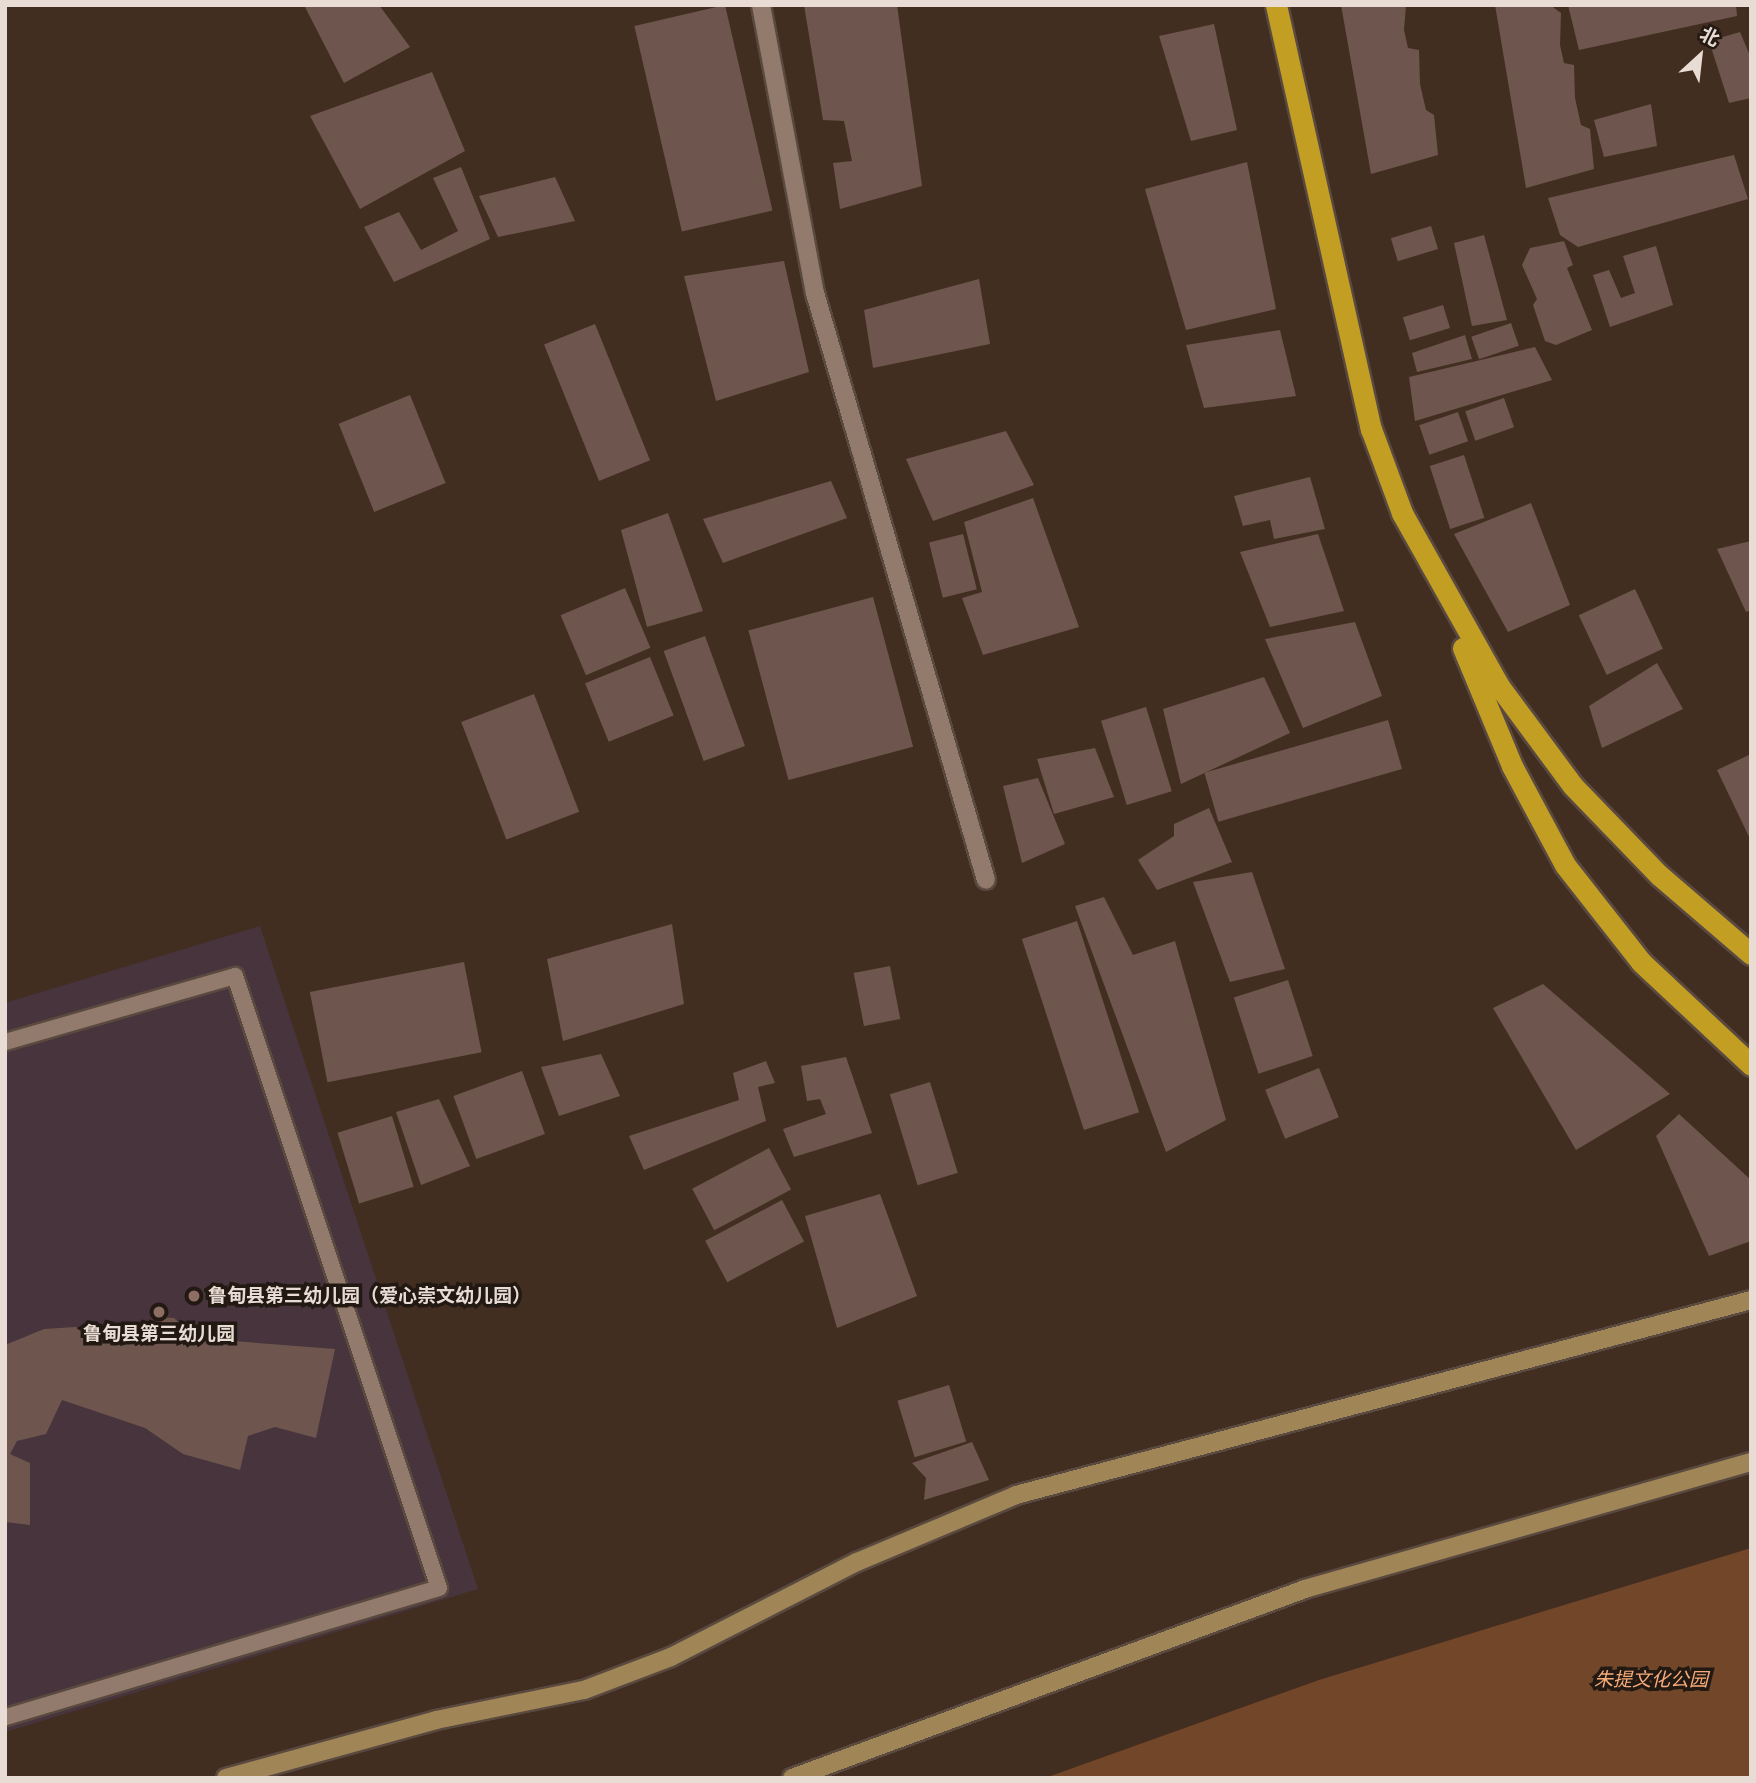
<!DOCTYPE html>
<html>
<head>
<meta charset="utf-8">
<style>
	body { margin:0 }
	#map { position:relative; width:1756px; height:1783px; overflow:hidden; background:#422e21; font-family:"Crimson Pro","Noto Sans SC",serif }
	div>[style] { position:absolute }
	.education>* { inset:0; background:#47343d }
	.green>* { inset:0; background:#714629 }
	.building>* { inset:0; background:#6e554d; transform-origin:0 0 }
	.roads { filter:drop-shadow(2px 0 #5a493f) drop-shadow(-2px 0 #5a493f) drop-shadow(0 2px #5a493f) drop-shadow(0 -2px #5a493f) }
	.lane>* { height:16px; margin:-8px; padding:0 8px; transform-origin:8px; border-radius:8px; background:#927a6c }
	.street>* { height:18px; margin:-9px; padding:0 9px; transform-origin:9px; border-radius:9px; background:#927a6c }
	.secondary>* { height:18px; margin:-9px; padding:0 9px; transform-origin:9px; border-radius:9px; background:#a08556 }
	.highway>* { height:21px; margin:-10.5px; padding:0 10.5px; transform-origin:10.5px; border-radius:10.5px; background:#c29e23 }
	.dots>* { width:19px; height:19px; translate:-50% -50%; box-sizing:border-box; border:4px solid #221913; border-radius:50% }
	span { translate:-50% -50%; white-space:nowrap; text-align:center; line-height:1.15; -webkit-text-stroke:7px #221913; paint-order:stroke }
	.poi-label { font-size:19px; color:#e9dcd4; font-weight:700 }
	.left { translate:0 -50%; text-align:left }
	.park-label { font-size:19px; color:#f7ab7a; font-style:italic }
	.frame { position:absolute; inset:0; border:7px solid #e9dcd4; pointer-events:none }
	.north { position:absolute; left:1665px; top:21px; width:70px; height:70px; -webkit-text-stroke:5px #221913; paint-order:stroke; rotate:27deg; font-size:19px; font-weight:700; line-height:28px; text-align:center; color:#e9dcd4 }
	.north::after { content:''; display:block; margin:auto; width:24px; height:32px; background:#e9dcd4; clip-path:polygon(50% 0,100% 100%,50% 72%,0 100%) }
</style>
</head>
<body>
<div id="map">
	<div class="education">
		<div style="clip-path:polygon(260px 926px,478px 1589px,5px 1732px,5px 1003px)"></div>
	</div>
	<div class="green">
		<div style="clip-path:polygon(1751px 1548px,1751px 1778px,1045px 1778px,1319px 1680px)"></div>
	</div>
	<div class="building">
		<div style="clip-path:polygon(304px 5px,379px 5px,410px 47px,344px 83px)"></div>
		<div style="left:725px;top:5px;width:211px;height:93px;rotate:77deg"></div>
		<div style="clip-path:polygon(804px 5px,897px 5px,922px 186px,840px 209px,833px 163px,852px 161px,844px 121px,823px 120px)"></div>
		<div style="clip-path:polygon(1341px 5px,1406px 5px,1404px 30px,1408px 48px,1419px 50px,1420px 84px,1426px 110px,1434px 115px,1438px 155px,1371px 174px)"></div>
		<div style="clip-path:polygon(1495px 5px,1550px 5px,1561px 13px,1560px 45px,1564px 63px,1574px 65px,1575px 98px,1581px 125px,1590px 129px,1594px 169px,1526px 188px)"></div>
		<div style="clip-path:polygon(1568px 5px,1736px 5px,1737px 16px,1579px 50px)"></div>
		<div style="clip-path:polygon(1214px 24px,1237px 130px,1191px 141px,1159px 36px)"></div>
		<div style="clip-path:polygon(1740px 32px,1751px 58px,1751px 98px,1729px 103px,1709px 41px)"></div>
		<div style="clip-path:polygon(432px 72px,465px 151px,360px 209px,310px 116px)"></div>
		<div style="clip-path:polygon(1651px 104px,1657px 146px,1604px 157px,1594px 120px)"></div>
		<div style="clip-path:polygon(1734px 155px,1748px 199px,1578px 247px,1560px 235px,1548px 198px)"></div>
		<div style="clip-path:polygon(1247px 162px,1276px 309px,1186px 330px,1145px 189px)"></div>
		<div style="clip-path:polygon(461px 167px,490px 239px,394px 282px,364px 227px,399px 212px,421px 250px,458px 231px,433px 178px)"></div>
		<div style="clip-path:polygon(555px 177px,575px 221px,498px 237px,479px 196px)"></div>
		<div style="left:1431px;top:226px;width:24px;height:42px;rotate:73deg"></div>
		<div style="clip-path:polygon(1484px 235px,1507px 320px,1472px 326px,1454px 243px)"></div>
		<div style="clip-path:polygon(1564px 241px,1573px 265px,1567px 268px,1592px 330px,1556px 345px,1545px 341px,1533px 305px,1537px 299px,1522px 265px,1530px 248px)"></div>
		<div style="clip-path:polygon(1656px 246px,1673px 305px,1610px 327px,1593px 275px,1609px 270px,1621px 298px,1635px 293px,1623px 256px)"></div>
		<div style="clip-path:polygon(784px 261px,809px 372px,716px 401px,684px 276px)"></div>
		<div style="clip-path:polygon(979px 279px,990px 344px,873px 368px,864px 310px)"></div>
		<div style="left:1443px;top:305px;width:24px;height:42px;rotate:73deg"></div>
		<div style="left:1511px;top:323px;width:24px;height:42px;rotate:71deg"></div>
		<div style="left:595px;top:324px;width:147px;height:55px;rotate:68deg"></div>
		<div style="clip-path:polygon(1280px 330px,1296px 396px,1204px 408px,1186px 345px)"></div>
		<div style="clip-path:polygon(1465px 335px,1472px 359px,1417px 372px,1412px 353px)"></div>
		<div style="clip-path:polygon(1535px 347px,1552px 380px,1415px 421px,1409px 377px)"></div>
		<div style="left:410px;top:395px;width:95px;height:77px;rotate:68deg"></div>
		<div style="left:1504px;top:398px;width:31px;height:41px;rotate:71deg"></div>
		<div style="left:1458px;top:412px;width:31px;height:41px;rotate:71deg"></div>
		<div style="clip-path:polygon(1006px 431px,1034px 485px,933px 521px,906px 459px)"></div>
		<div style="left:1464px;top:455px;width:66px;height:36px;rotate:72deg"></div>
		<div style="clip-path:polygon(1310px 477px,1325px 529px,1274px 539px,1270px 520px,1243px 526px,1234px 496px)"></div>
		<div style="clip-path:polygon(831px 481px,847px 518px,723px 563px,703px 519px)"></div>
		<div style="clip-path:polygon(1033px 498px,1079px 627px,983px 655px,962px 598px,982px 592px,964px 522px)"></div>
		<div style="clip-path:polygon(1531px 503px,1570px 605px,1508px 632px,1454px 534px)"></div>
		<div style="clip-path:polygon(668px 513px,703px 611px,647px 627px,621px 530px)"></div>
		<div style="left:963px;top:534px;width:57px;height:35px;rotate:76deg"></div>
		<div style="clip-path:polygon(1318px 534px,1344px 611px,1270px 627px,1240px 552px)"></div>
		<div style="clip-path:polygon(1751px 541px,1751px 610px,1746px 612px,1717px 549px)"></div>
		<div style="left:625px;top:588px;width:65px;height:70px;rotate:67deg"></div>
		<div style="left:1635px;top:589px;width:66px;height:62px;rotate:65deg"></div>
		<div style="left:873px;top:597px;width:155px;height:129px;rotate:75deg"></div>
		<div style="clip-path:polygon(1355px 622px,1382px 696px,1303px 728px,1265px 639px)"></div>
		<div style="left:705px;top:636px;width:117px;height:44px;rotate:70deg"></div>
		<div style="left:650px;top:657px;width:63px;height:70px;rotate:68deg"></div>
		<div style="clip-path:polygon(1657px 663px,1683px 709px,1602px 748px,1589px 706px)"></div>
		<div style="clip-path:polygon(1264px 677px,1290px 733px,1181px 784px,1163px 709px)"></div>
		<div style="left:534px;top:694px;width:126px;height:78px;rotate:69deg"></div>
		<div style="left:1146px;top:707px;width:88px;height:47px;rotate:73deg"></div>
		<div style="left:1388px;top:720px;width:51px;height:191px;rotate:74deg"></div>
		<div style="clip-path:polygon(1095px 748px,1114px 797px,1054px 814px,1037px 759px)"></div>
		<div style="clip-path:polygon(1751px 754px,1751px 841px,1717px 770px)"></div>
		<div style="clip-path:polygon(1038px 778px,1065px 844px,1022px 863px,1003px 786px)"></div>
		<div style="clip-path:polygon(1209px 808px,1232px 862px,1157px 890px,1138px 860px,1174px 836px,1174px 824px)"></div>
		<div style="clip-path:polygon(1252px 872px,1285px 969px,1230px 982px,1193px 882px)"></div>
		<div style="clip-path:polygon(1104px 897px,1133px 955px,1175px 941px,1226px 1120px,1166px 1152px,1075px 906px)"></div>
		<div style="left:1077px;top:921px;width:201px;height:58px;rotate:72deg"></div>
		<div style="clip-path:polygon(672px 924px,684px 1004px,563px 1041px,547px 959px)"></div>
		<div style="left:464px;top:962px;width:92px;height:157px;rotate:79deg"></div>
		<div style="left:890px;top:966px;width:54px;height:37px;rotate:79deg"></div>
		<div style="left:1288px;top:980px;width:80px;height:57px;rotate:72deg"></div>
		<div style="clip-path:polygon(1543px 984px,1670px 1094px,1576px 1150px,1493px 1008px)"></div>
		<div style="clip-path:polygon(601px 1054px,620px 1096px,559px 1116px,541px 1067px)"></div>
		<div style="clip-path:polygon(846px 1057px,872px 1133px,794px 1157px,783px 1129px,826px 1114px,820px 1099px,807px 1101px,801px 1066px)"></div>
		<div style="clip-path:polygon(766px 1061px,775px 1083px,758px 1087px,766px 1121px,644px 1170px,629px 1136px,739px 1100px,733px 1073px)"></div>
		<div style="left:1319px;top:1068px;width:53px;height:58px;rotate:68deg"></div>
		<div style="left:522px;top:1071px;width:67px;height:73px;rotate:70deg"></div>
		<div style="left:930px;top:1082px;width:95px;height:42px;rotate:73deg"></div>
		<div style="clip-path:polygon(439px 1099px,470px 1166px,421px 1185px,396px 1112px)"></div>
		<div style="clip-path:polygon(1679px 1114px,1751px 1180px,1751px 1241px,1709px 1256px,1656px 1136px)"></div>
		<div style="left:392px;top:1116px;width:74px;height:57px;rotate:73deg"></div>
		<div style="left:769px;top:1148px;width:47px;height:87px;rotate:62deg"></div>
		<div style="clip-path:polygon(880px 1194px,917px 1296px,837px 1328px,805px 1216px)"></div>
		<div style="left:782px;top:1200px;width:47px;height:87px;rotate:62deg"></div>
		<div style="clip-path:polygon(158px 1317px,174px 1318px,195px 1338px,335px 1349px,316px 1438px,275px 1427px,248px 1436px,240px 1470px,183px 1454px,145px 1428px,62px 1400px,46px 1434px,17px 1441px,10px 1454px,30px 1463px,30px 1525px,5px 1522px,5px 1345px,44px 1329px,91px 1326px,143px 1335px)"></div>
		<div style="left:949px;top:1385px;width:59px;height:54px;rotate:73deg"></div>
		<div style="clip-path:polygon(972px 1442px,989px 1480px,924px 1500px,926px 1478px,912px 1463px)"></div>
	</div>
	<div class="roads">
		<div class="lane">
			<div style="left:5px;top:1042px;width:239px;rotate:-16deg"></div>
			<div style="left:235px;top:976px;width:645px;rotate:71.57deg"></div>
			<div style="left:439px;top:1588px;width:453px;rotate:163.4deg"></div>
		</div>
		<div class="street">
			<div style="left:761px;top:5px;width:293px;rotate:79.4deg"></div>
			<div style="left:815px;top:293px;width:611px;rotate:73.76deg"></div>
		</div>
		<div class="secondary">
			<div style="left:226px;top:1778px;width:218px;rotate:-15.4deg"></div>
			<div style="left:436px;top:1720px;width:151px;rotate:-11.5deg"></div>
			<div style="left:584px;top:1690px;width:93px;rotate:-20.8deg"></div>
			<div style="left:671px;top:1657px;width:209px;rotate:-27.1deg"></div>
			<div style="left:857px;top:1562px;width:173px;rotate:-22.8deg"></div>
			<div style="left:1016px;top:1495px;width:760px;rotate:-14.86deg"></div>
			<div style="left:792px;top:1778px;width:547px;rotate:-20.22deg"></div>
			<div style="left:1305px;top:1589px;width:464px;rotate:-15.9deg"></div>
		</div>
		<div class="highway">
			<div style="left:1276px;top:5px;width:435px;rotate:77.4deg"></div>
			<div style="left:1371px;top:429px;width:90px;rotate:69.7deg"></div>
			<div style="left:1402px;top:513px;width:198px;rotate:60.7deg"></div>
			<div style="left:1499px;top:686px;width:124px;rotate:53.5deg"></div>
			<div style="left:1573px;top:786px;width:124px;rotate:46deg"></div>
			<div style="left:1659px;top:875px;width:121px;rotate:40.7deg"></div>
			<div style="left:1463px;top:648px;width:128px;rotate:67.4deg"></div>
			<div style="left:1512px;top:766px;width:112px;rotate:61.8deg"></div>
			<div style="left:1565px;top:865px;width:123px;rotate:51.9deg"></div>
			<div style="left:1641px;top:962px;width:151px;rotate:43.1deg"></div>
		</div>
	</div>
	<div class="dots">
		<div style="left:194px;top:1296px;background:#8d6e63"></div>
		<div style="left:159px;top:1312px;background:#8d6e63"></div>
	</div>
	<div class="poi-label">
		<span class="left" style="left:208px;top:1296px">鲁甸县第三幼儿园（爱心崇文幼儿园）</span>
		<span style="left:159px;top:1334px">鲁甸县第三幼儿园</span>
	</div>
	<div class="park-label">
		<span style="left:1651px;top:1680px">朱提文化公园</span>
	</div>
	<div class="frame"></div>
	<div class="north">北</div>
</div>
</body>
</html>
